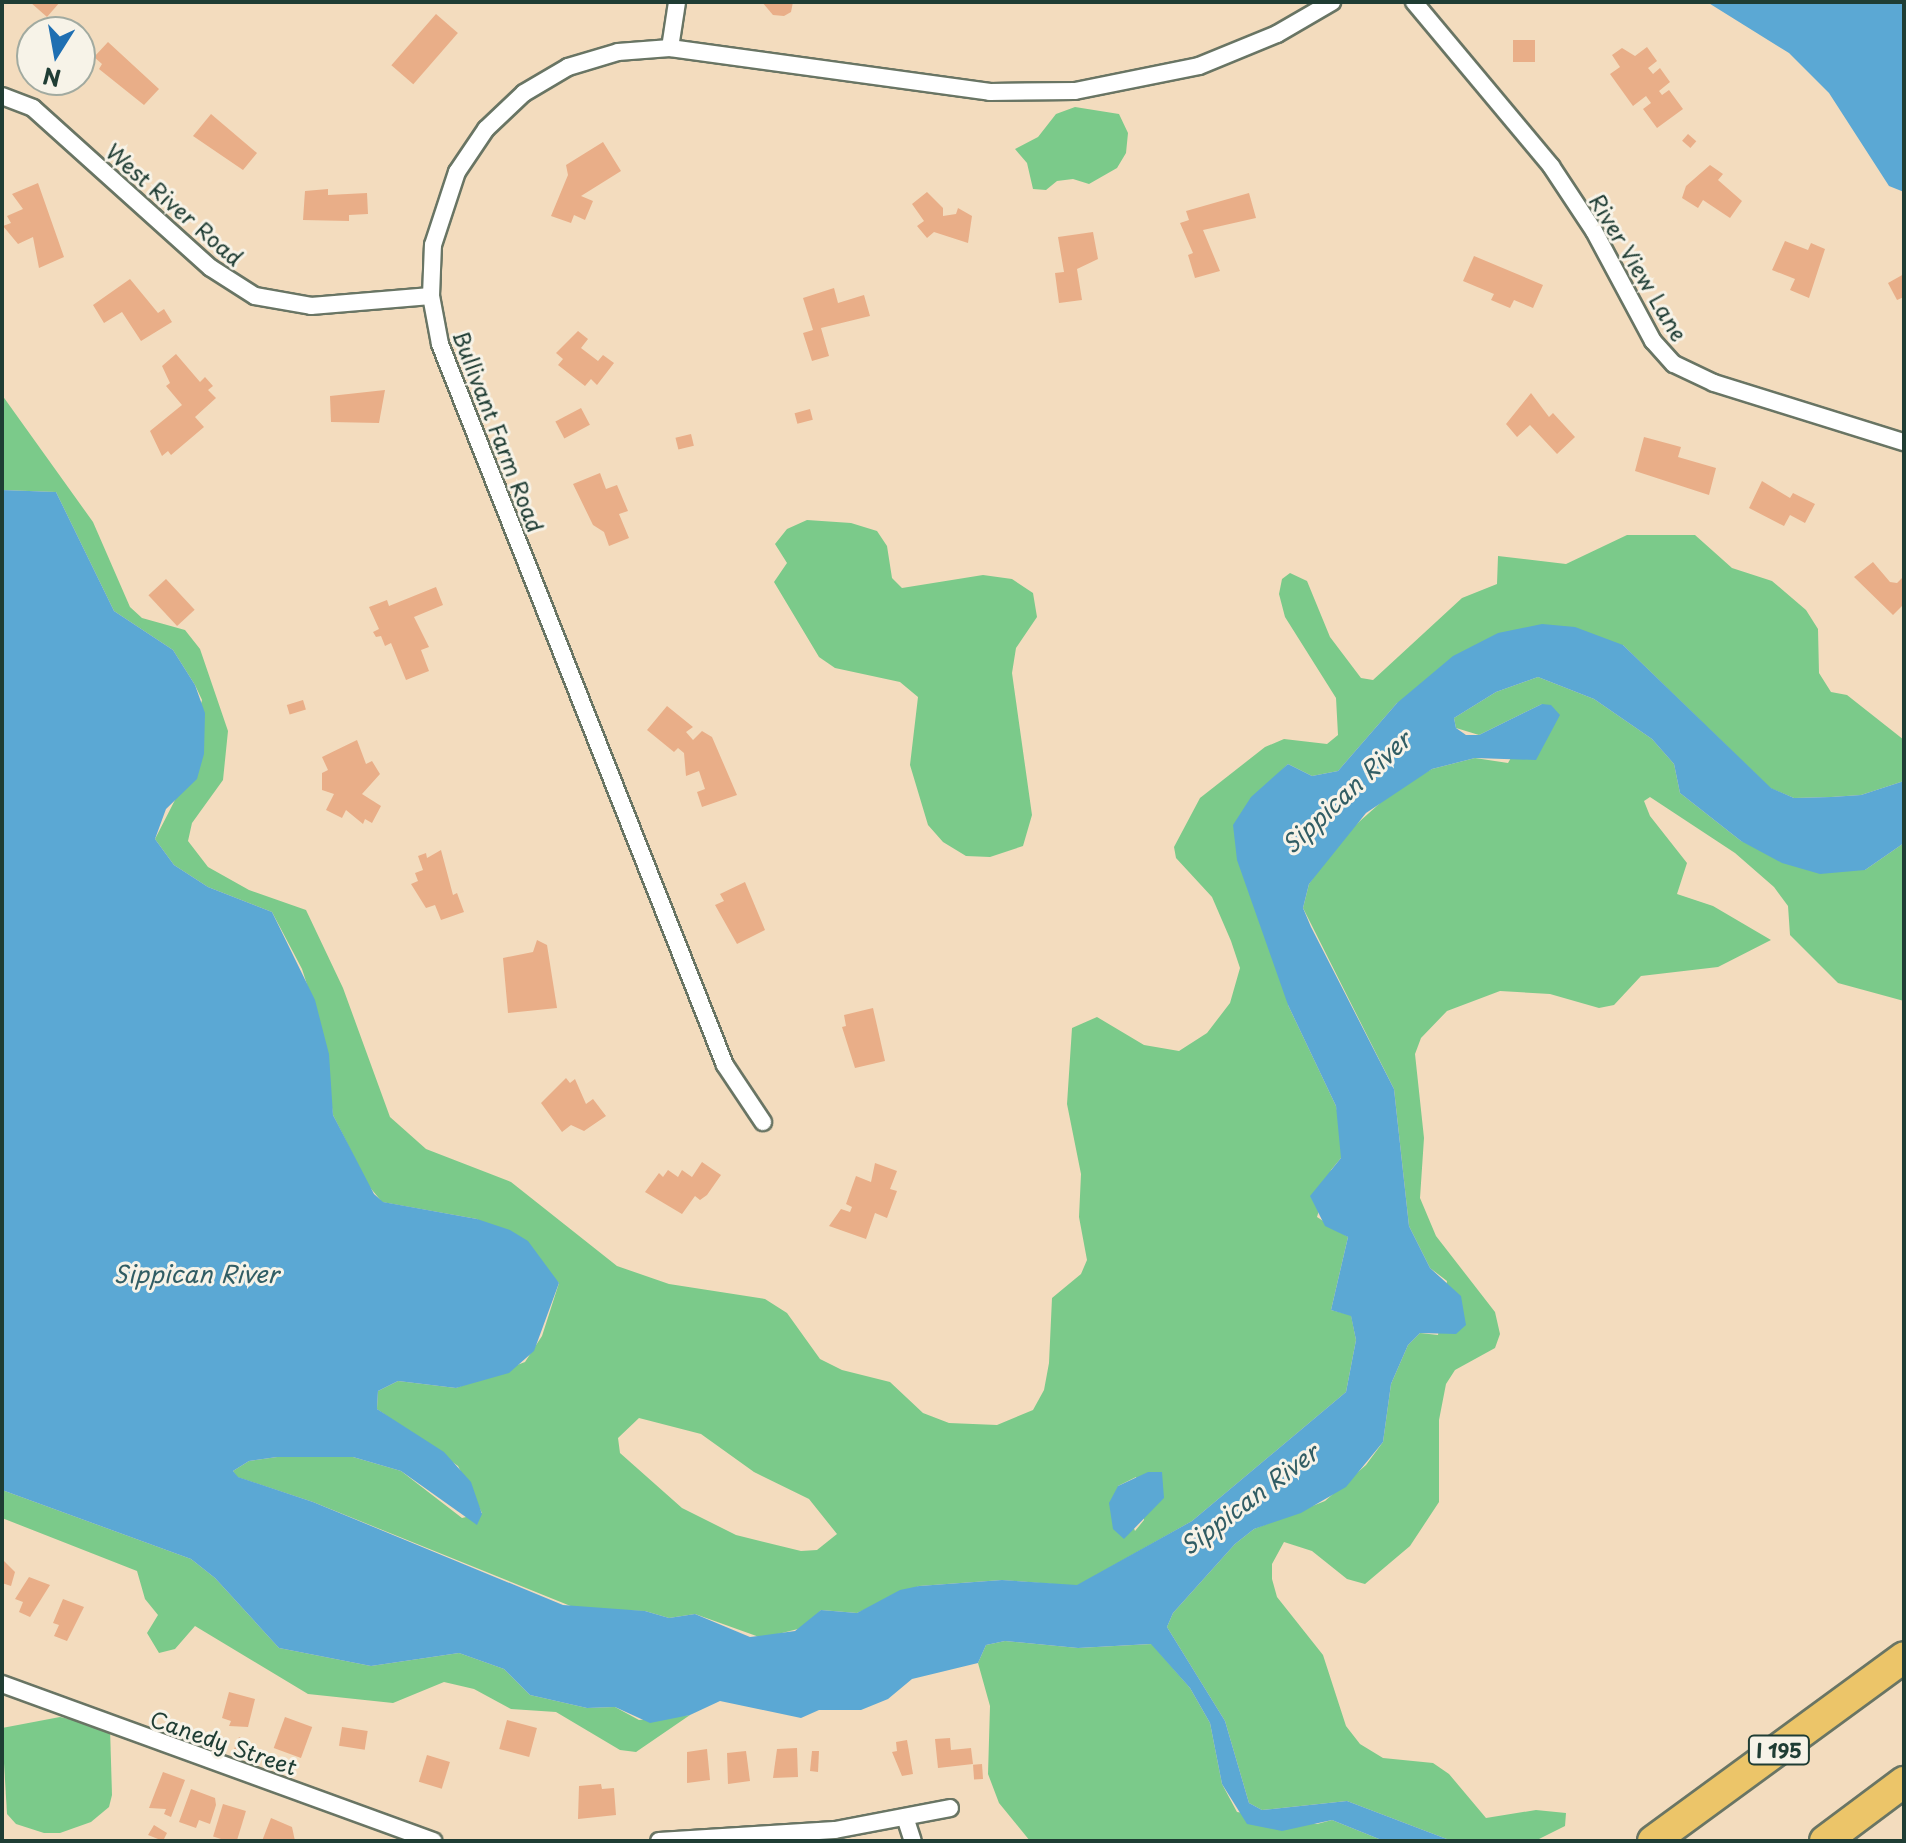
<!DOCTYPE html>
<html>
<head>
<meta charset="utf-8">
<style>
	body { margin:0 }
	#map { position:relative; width:1906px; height:1843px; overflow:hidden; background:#f3dcbe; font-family:"Playpen Sans",sans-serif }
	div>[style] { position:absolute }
	.green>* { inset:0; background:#7bca8a }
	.water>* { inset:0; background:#5ba8d4 }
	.building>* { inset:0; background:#e9ae88; transform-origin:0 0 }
	.roads { filter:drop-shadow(2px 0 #697564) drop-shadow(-2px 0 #697564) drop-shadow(0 2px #697564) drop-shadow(0 -2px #697564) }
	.street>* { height:16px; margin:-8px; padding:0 8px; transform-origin:8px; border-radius:8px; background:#fff }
	.highway>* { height:30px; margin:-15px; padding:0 15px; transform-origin:15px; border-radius:15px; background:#ecc569 }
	span { translate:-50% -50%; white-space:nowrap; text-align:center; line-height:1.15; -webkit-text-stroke:6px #f7f3e8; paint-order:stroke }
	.shield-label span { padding:2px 6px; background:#f7f3e8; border:2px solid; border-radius:6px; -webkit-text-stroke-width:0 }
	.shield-label { font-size:20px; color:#1f3d34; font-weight:700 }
	.street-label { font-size:22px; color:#1f3d34 }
	.water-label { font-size:24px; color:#315d64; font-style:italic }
	.frame { position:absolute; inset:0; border:4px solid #1f3d34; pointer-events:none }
	.north { position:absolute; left:16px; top:16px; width:80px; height:80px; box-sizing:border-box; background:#f7f3e8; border:2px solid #a1aaa0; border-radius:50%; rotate:191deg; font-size:22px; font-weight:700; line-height:32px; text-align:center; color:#1f3d34 }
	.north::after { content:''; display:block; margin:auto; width:28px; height:36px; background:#1f6fb2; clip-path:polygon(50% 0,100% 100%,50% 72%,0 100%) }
</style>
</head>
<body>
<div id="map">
	<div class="green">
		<div style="clip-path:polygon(1075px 107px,1119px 114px,1128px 133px,1126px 153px,1117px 168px,1089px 184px,1073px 179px,1057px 181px,1046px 190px,1033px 189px,1027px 163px,1015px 149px,1038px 137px,1056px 114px)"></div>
		<div style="clip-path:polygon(evenodd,2px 395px,93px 522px,130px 607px,142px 618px,185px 630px,200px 649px,228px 731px,223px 780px,192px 823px,188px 841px,208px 867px,249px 890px,306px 910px,343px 988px,390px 1117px,426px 1149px,511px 1182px,617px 1266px,669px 1284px,765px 1299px,787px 1313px,820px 1359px,842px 1370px,890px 1382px,923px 1413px,949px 1423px,997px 1425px,1033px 1410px,1044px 1390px,1049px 1363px,1052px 1298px,1081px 1274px,1087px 1260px,1079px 1217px,1081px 1174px,1067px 1104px,1072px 1028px,1097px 1017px,1144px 1045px,1179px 1051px,1207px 1033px,1230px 1003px,1240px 968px,1231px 941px,1212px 897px,1176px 858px,1174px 847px,1200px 798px,1265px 747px,1284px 739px,1327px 744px,1338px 735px,1336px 698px,1285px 617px,1279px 594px,1282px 579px,1290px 573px,1307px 581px,1330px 637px,1361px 678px,1373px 680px,1462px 598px,1497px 584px,1498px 556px,1566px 564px,1627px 535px,1695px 535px,1732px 568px,1772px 581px,1806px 610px,1818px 629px,1819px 673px,1831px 692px,1847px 695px,1904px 740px,1904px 781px,1861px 795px,1831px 797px,1794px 798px,1770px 788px,1623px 645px,1397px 703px,1338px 771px,1312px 776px,1288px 764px,1274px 778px,1288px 1005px,1336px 1106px,1342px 1133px,1341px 1158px,1331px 1170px,1317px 1217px,1348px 1237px,1331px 1310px,1351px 1315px,1356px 1340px,1346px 1392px,1192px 1521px,1077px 1586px,1002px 1580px,919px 1586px,857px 1613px,821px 1610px,806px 1627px,762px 1638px,695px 1614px,669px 1618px,645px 1611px,578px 1609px,313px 1502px,237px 1477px,233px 1471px,249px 1461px,277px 1457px,353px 1457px,401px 1471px,462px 1518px,482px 1513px,458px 1466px,377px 1409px,378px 1391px,398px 1381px,456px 1388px,525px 1362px,542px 1336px,559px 1283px,477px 1219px,382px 1202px,368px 1185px,333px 1115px,322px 1031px,302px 969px,272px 912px,208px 887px,174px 865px,155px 839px,175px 800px,202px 700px,195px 685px,173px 650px,114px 611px,56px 492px,2px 490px,2px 395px,639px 1418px,701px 1434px,754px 1472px,809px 1499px,837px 1534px,817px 1550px,801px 1551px,736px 1535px,682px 1508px,620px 1453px,618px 1438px,639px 1418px,2px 395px,1136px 1477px,1144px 1520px,1135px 1531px,1118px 1486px,1136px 1477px)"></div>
		<div style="clip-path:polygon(807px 520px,851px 523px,877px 531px,887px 546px,892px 578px,902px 588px,983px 575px,1012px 579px,1033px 593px,1037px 617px,1016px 648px,1012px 673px,1032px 815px,1023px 846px,990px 857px,966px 856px,943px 842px,928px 825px,910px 765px,918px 697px,900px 682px,835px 668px,819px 657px,774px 582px,787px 563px,775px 544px,787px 529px)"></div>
		<div style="clip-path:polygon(1538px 677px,1594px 699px,1652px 739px,1674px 764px,1680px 793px,1741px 841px,1865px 870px,1904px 843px,1904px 1001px,1838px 983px,1790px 935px,1788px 906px,1774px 887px,1735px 853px,1650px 797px,1644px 801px,1650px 816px,1687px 863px,1677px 894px,1713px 906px,1771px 940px,1718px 967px,1641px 976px,1614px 1005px,1599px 1008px,1550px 994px,1500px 991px,1447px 1011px,1421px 1038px,1415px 1054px,1424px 1138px,1420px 1198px,1436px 1236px,1495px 1312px,1500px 1334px,1495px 1348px,1455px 1370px,1446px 1384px,1439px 1420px,1439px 1502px,1410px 1546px,1365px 1584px,1347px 1579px,1312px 1551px,1284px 1542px,1272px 1564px,1272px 1579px,1277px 1597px,1323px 1655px,1346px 1726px,1360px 1744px,1383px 1758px,1433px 1763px,1449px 1774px,1486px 1818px,1536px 1810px,1566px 1813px,1565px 1826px,1535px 1841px,1452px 1841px,1347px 1801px,1262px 1810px,1249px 1803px,1225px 1721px,1167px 1627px,1173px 1613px,1235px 1544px,1254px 1529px,1325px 1501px,1366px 1465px,1383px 1442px,1391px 1384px,1408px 1345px,1420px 1333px,1438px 1335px,1447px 1281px,1430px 1268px,1409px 1226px,1394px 1089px,1303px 908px,1309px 884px,1341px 838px,1397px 788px,1432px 769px,1475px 758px,1508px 763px,1542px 704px,1479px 735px,1456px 728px,1454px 718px,1496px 692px)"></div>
		<div style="clip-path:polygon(2px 1490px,191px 1559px,215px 1578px,279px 1648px,371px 1666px,459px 1653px,504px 1669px,530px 1695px,587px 1708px,615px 1707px,639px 1720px,690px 1715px,636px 1752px,620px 1750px,556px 1712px,511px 1709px,474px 1689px,444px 1682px,393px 1703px,308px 1694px,195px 1626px,175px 1649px,159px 1653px,147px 1633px,158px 1615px,145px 1599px,137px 1571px,2px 1518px)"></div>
		<div style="clip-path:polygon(1005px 1641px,1078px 1648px,1152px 1644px,1190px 1688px,1210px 1723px,1222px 1784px,1237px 1812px,1317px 1824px,1332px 1820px,1384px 1841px,1030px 1841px,999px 1803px,988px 1774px,990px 1706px,978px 1663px,986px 1645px)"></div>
		<div style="clip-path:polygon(60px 1717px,110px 1728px,112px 1795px,109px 1807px,91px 1822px,60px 1833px,44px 1833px,16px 1824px,7px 1814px,2px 1728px)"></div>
	</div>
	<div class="water">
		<div style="clip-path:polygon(1707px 2px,1904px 2px,1904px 192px,1889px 186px,1829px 93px,1789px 53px)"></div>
		<div style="clip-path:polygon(2px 490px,56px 492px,114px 611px,173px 650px,195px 685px,205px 713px,204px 754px,197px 779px,166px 809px,155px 839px,174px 865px,208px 887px,272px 912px,315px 1000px,329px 1054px,333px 1115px,374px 1194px,383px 1202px,477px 1219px,510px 1230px,528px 1241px,559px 1283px,534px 1351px,509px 1373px,456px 1388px,398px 1381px,378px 1391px,377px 1409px,444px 1452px,471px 1482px,482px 1514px,477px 1525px,401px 1471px,353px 1457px,277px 1457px,249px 1461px,233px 1471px,238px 1477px,313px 1502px,563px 1605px,645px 1611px,669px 1618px,695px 1614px,750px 1637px,795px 1631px,821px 1610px,857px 1613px,900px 1590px,919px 1586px,1002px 1580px,1077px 1585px,1192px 1521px,1346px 1392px,1356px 1340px,1351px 1316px,1331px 1310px,1348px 1237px,1325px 1226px,1310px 1196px,1341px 1158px,1336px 1106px,1288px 1005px,1237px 860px,1233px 825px,1251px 797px,1288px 764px,1312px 776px,1338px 771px,1397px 703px,1453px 656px,1498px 633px,1542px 624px,1575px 627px,1623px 645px,1771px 788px,1794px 798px,1831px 797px,1861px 795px,1904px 781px,1904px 843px,1865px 870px,1820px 874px,1782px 863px,1741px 841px,1680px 793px,1674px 764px,1652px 739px,1594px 699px,1538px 677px,1496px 692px,1454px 718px,1456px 728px,1466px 735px,1479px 735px,1542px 704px,1551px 705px,1560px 715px,1536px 760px,1475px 758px,1432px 769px,1366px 813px,1309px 884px,1303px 908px,1311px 927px,1394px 1089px,1409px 1226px,1430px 1268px,1461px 1296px,1466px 1325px,1456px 1334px,1420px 1333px,1408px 1345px,1391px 1384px,1383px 1442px,1346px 1487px,1301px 1513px,1254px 1529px,1235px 1544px,1173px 1613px,1167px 1627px,1225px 1721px,1249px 1803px,1262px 1810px,1347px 1801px,1452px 1841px,1384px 1841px,1332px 1820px,1282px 1831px,1247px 1824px,1222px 1784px,1210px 1723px,1190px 1688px,1151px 1644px,1078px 1648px,1005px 1641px,986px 1645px,978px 1663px,912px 1679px,888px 1699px,861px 1710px,819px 1710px,801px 1718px,720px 1701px,690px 1715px,650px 1723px,615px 1707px,587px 1708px,530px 1695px,504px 1669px,459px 1653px,371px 1666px,279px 1648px,215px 1578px,191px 1559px,2px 1490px)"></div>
		<div style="clip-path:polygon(1148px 1472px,1162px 1472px,1164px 1498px,1124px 1539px,1113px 1529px,1109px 1503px,1118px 1486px)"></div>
	</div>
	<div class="building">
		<div style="clip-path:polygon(30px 2px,60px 2px,47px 17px)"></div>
		<div style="clip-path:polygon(762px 2px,793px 2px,791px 12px,784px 16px,773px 15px)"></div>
		<div style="left:436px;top:14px;width:29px;height:68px;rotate:41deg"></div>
		<div style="left:1513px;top:40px;width:22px;height:22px"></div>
		<div style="clip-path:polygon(108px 42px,159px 89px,144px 105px,99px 69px,102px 64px,94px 57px)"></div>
		<div style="clip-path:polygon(1647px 47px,1657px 61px,1648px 68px,1653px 74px,1660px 68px,1670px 82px,1659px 91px,1662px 95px,1669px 90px,1683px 109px,1657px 128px,1643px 109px,1651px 103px,1646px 96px,1633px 106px,1610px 74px,1620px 67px,1612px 55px,1622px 48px,1635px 56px)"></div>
		<div style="clip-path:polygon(211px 114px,257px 153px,243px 170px,193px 136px)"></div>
		<div style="left:1688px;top:134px;width:11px;height:9px;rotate:41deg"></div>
		<div style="clip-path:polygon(603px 142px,621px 171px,581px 196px,593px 201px,585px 220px,574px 215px,571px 223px,551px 216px,568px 175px,566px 165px)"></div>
		<div style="clip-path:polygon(1710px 165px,1723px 174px,1718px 180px,1742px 201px,1730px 218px,1703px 200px,1698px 208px,1682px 198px,1686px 186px)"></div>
		<div style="clip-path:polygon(38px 183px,64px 257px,39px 268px,33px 237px,18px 244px,3px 226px,11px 223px,7px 216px,23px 209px,12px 194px)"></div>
		<div style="clip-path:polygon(328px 189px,328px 195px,367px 193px,368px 214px,349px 215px,349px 221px,303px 220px,305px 191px)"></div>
		<div style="clip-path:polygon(927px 192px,943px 208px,943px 216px,956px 214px,958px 208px,972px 216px,968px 243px,934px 232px,927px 238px,917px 226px,924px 221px,912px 204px)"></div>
		<div style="clip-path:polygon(1249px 193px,1256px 218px,1203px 230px,1220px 271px,1195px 278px,1188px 255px,1193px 253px,1180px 223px,1189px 220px,1186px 211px)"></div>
		<div style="clip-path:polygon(1093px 232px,1098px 259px,1077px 269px,1082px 300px,1059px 303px,1055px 273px,1064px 272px,1058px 237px)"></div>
		<div style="clip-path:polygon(1785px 241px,1808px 250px,1811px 243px,1825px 249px,1809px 298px,1790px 290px,1795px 279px,1772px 270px)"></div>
		<div style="clip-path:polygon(1474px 256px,1543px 285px,1533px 308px,1514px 300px,1510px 308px,1491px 300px,1494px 294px,1463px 281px)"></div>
		<div style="clip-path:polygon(1904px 274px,1904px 297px,1897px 300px,1888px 283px)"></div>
		<div style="clip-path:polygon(130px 279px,158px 313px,164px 309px,172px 322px,141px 341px,122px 312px,104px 323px,93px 305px)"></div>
		<div style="clip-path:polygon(834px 288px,838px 303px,864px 295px,870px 316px,821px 328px,829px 356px,812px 361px,803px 333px,813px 330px,803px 298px)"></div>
		<div style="clip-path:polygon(578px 331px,588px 339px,581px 348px,598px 361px,603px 355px,614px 363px,597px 385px,591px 379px,585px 386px,558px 365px,563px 359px,556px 353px)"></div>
		<div style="clip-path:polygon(176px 354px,200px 382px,205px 377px,213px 386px,208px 390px,216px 398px,195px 417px,204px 427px,171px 455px,168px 451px,162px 456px,150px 431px,182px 405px,166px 386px,170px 383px,162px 366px)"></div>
		<div style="clip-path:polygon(385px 390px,379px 423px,331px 422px,330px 396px)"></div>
		<div style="clip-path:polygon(1531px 393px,1549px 417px,1553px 413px,1575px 437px,1557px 454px,1530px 425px,1517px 437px,1506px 424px)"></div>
		<div style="left:581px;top:408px;width:19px;height:29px;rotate:62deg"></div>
		<div style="left:810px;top:409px;width:11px;height:16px;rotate:75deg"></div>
		<div style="left:691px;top:434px;width:12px;height:16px;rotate:76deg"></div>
		<div style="clip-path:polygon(1644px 437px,1681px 447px,1678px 457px,1716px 468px,1709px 495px,1635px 471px)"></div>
		<div style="clip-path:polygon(600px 473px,606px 489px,617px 485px,628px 511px,619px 514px,629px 538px,609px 546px,604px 532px,593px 525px,573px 484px)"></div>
		<div style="clip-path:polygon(1762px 481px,1790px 498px,1793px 493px,1815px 504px,1805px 523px,1790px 515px,1784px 526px,1749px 508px)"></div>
		<div style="clip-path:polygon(1873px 562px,1890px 582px,1897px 583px,1904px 576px,1904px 604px,1893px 615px,1854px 577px)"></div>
		<div style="left:166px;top:579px;width:42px;height:24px;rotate:47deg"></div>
		<div style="clip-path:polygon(436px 587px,443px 605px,414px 617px,429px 647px,421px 650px,429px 671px,406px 680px,391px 643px,385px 646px,381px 636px,376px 637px,373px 632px,379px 629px,369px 607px,387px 600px,389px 606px)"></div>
		<div style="left:303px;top:700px;width:10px;height:17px;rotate:73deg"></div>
		<div style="clip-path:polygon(667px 706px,693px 727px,686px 732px,693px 740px,702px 731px,712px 737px,737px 795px,702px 807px,697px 792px,705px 789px,699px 771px,686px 776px,684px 753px,678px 748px,674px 752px,647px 730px)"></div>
		<div style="clip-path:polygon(357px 740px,366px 764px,372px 761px,380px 774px,362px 794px,381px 806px,372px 823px,365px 819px,363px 824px,346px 810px,342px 818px,326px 810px,334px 794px,322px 790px,322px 773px,328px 770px,322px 757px)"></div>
		<div style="clip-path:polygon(441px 850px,453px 895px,457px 893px,464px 912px,441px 920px,435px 905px,426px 908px,411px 884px,418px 881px,415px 873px,423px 870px,418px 856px,426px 853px,427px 858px)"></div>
		<div style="clip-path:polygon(745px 882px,765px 930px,737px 944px,715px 905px,724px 901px,720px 894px)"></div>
		<div style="clip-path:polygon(537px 940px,547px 945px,557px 1008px,508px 1013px,503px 958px,533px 952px)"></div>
		<div style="clip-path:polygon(873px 1008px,885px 1061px,855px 1068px,842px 1027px,846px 1026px,844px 1015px)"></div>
		<div style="clip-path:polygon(566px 1078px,570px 1083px,575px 1079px,586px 1104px,593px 1099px,606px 1116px,584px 1131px,571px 1125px,562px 1132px,541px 1103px)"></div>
		<div style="clip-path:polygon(702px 1162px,721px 1175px,707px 1195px,700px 1200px,695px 1196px,682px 1214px,645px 1192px,659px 1173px,663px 1177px,668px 1170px,678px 1177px,682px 1170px,692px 1177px)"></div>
		<div style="clip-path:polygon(875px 1163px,897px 1171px,890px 1189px,897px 1191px,887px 1218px,875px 1213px,866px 1239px,829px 1226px,841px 1209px,850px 1212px,852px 1207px,846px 1204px,856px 1176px,871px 1182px)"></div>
		<div style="clip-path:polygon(3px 1560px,15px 1572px,11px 1586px,2px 1583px)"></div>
		<div style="clip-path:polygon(29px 1577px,50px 1585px,30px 1617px,19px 1612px,23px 1602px,15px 1599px)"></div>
		<div style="clip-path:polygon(63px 1599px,84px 1607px,67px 1641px,54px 1636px,59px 1625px,53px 1623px)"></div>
		<div style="clip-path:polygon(229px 1692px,255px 1699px,248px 1727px,229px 1726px,231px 1721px,222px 1718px)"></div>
		<div style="left:285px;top:1717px;width:29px;height:33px;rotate:20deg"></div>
		<div style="left:507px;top:1720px;width:31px;height:30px;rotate:15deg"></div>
		<div style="left:342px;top:1727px;width:26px;height:19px;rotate:9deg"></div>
		<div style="left:239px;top:1737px;width:11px;height:17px;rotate:22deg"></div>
		<div style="clip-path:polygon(950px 1738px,951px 1750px,971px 1748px,973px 1764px,938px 1768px,935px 1739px)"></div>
		<div style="clip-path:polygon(907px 1740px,913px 1774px,902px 1776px,892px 1752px,897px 1751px,896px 1742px)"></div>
		<div style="clip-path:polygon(797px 1748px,798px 1777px,773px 1778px,777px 1749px)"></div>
		<div style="clip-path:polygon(707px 1749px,710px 1780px,687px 1783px,687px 1752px)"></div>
		<div style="clip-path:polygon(746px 1751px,750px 1781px,728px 1784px,727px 1753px)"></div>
		<div style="clip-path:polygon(812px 1751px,819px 1751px,818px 1772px,810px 1771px)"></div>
		<div style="left:427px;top:1755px;width:24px;height:28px;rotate:17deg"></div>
		<div style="left:982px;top:1764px;width:15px;height:9px;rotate:86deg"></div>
		<div style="clip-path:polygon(163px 1772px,185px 1780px,171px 1817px,164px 1814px,166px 1809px,149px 1808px)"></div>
		<div style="clip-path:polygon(601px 1784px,602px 1789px,614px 1788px,616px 1815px,578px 1819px,579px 1786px)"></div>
		<div style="clip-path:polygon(191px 1789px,215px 1798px,216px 1805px,210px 1824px,199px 1820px,196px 1828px,179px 1822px)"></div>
		<div style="left:223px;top:1804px;width:24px;height:34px;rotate:17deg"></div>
		<div style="clip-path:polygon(271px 1818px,292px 1827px,295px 1841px,262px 1841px)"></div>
		<div style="clip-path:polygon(154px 1825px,167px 1833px,163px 1841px,148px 1835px)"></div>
	</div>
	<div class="roads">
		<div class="street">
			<div style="left:1414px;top:2px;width:214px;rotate:50.1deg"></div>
			<div style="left:1551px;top:166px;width:78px;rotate:56.5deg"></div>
			<div style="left:1594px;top:231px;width:125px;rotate:61.8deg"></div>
			<div style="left:1653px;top:341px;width:31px;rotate:48deg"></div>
			<div style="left:1674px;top:364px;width:44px;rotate:25.4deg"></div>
			<div style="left:1714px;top:383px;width:199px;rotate:17.3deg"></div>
			<div style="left:670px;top:48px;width:47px;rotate:-81.3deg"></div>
			<div style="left:2px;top:96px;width:33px;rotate:21deg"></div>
			<div style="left:33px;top:108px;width:239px;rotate:42deg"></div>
			<div style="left:211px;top:268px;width:52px;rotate:32.5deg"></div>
			<div style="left:255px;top:296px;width:57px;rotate:10.1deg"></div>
			<div style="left:311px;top:306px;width:120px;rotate:-4.8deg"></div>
			<div style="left:763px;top:1122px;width:69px;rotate:-123.7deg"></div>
			<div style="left:725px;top:1065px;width:775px;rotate:-111.57deg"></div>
			<div style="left:440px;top:344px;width:49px;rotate:-100.6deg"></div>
			<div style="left:431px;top:296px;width:51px;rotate:-87.8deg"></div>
			<div style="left:433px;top:245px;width:77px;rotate:-71.8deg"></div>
			<div style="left:457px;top:172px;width:52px;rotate:-56deg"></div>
			<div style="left:486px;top:129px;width:52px;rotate:-43.5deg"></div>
			<div style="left:524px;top:93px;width:51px;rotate:-30.6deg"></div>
			<div style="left:568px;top:67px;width:52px;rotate:-16.7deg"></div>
			<div style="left:618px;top:52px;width:52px;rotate:-4.4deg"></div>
			<div style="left:670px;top:48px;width:323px;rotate:7.8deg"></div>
			<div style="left:990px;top:92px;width:85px;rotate:-0.7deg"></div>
			<div style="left:1075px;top:91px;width:126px;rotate:-11.4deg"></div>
			<div style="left:1199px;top:66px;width:84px;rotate:-22.3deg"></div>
			<div style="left:1277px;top:34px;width:64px;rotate:-30.2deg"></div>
			<div style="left:2px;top:1684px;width:459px;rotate:20deg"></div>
			<div style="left:905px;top:1817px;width:25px;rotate:72deg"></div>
			<div style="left:659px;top:1841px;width:176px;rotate:-3.6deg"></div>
			<div style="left:835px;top:1830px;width:117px;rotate:-10.8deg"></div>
		</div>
		<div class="highway">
			<div style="left:1653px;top:1841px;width:311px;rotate:-36.2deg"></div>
			<div style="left:1825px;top:1841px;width:99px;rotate:-36.8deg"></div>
		</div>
	</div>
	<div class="shield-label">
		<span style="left:1779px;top:1750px">I 195</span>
	</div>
	<div class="street-label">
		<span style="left:175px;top:204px;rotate:41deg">West River Road</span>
		<span style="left:1639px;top:267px;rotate:59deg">River View Lane</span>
		<span style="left:499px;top:431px;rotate:69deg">Bullivant Farm Road</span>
		<span style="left:224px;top:1742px;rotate:19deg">Canedy Street</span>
	</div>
	<div class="water-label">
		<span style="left:1346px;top:792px;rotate:-43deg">Sippican River</span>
		<span style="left:196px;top:1274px">Sippican River</span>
		<span style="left:1249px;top:1499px;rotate:-37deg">Sippican River</span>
	</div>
	<div class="frame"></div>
	<div class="north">N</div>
</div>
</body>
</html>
